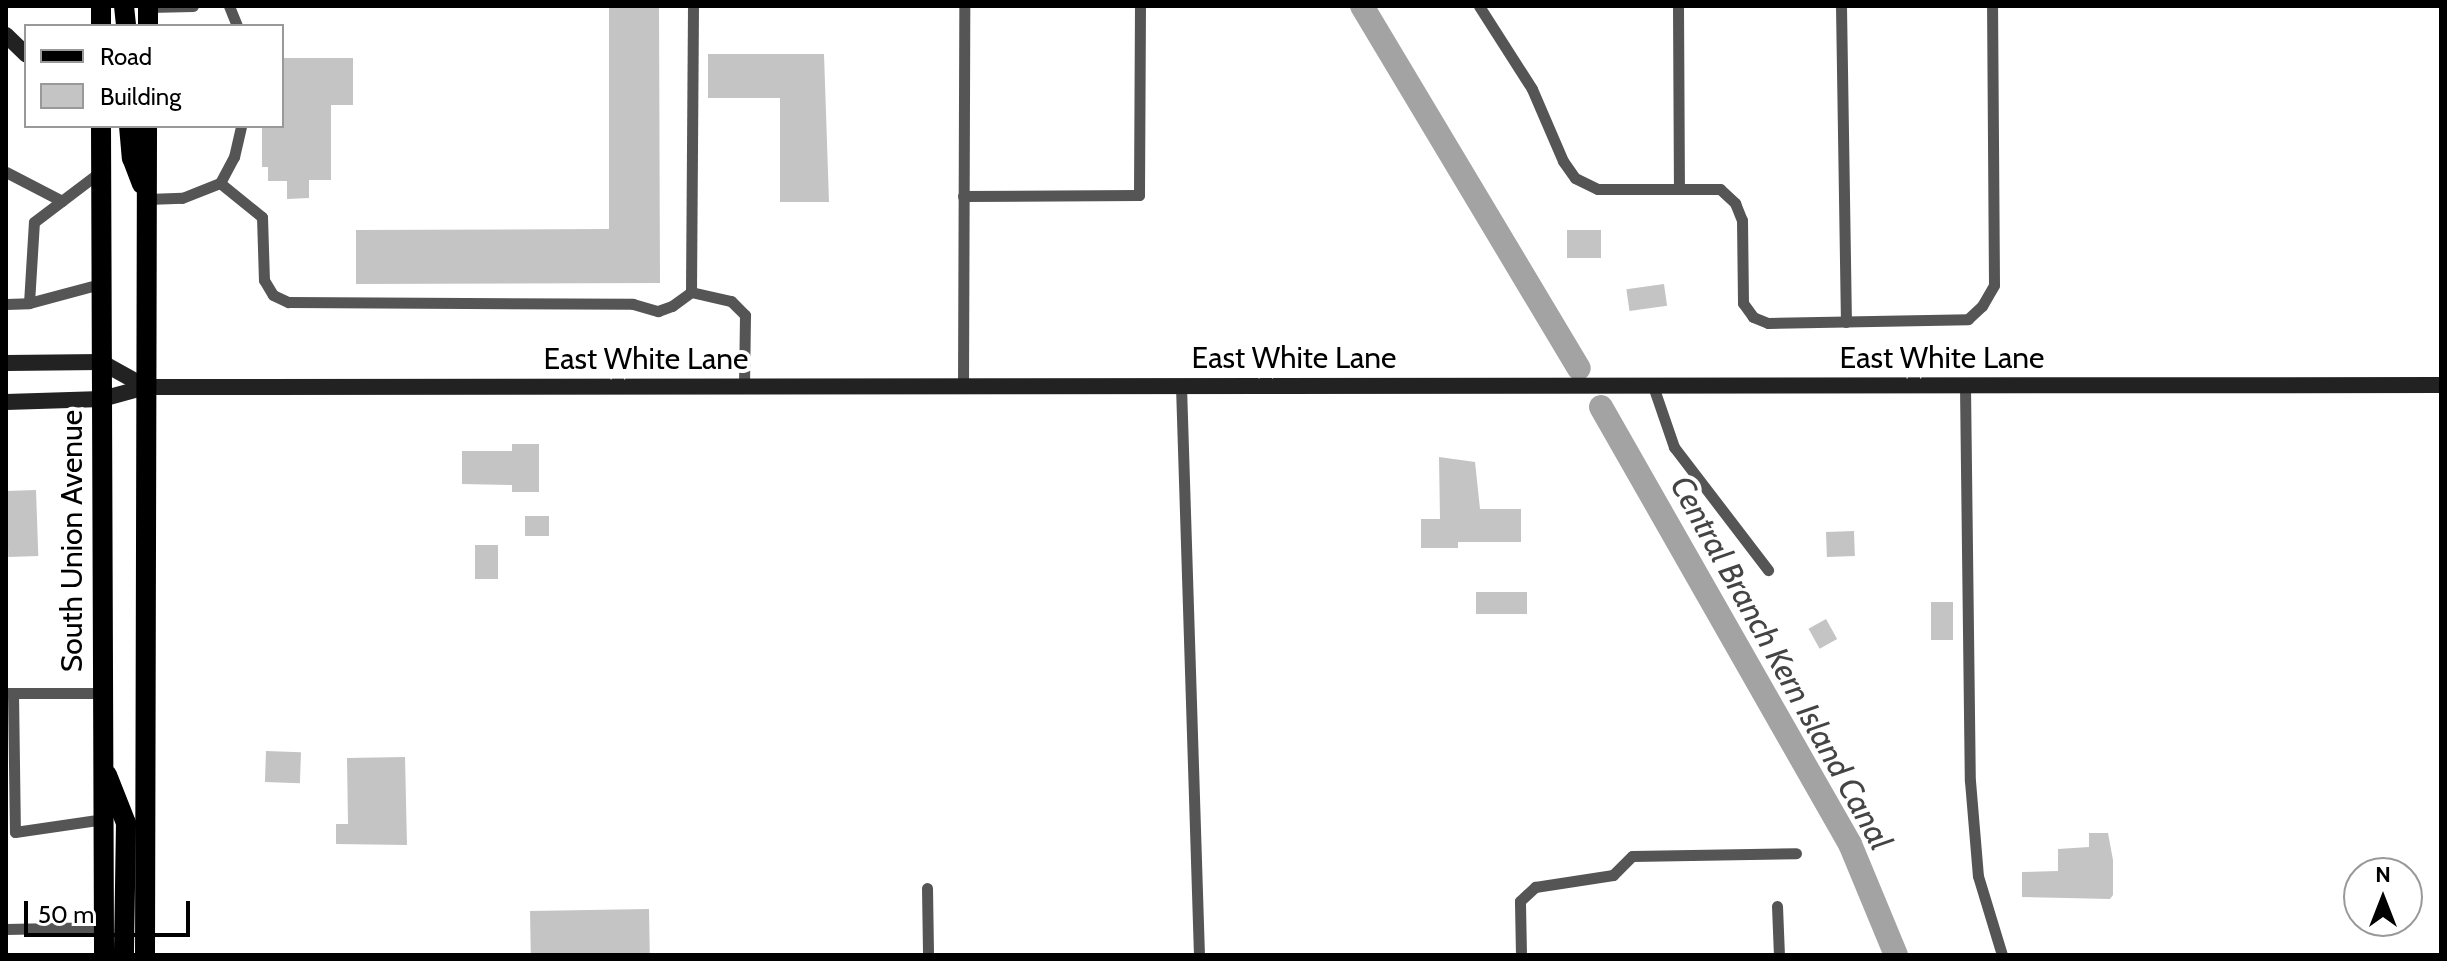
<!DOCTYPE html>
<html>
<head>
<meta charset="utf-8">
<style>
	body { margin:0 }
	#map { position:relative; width:2447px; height:961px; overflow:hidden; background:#fff; font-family:Cabin,sans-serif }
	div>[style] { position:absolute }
	.canal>* { height:24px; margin:-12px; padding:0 12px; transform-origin:12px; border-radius:12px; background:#a3a3a3 }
	.building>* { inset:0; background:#c4c4c4; transform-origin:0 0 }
	.lane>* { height:11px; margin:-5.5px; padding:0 5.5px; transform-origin:5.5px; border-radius:5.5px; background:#555 }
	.secondary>* { height:16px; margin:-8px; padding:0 8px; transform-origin:8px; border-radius:8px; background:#222 }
	.primary>* { height:20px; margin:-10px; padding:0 10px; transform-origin:10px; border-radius:10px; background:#000 }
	span { translate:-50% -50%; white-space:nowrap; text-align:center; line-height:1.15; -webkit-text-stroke:8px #fff; paint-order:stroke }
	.street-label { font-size:30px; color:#000 }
	.water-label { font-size:32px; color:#444; font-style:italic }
	.frame { position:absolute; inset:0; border:8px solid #000; pointer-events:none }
	.legend { position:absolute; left:24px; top:24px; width:260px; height:104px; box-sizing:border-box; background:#fff; border:2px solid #999; margin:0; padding:10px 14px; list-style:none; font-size:24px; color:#000 }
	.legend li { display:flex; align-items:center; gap:16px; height:40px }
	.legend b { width:40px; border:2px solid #999 }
	.north { position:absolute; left:2343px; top:857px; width:80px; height:80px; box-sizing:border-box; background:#fff; border:2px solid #999; border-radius:50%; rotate:0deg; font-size:22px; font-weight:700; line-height:32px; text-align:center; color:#000 }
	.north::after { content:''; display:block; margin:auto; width:28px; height:36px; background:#000; clip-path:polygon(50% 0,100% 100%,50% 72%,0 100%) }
	.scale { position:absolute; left:24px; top:901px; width:166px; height:36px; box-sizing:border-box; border:4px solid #000; border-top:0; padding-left:10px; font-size:24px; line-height:28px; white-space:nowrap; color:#000; -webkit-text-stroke:6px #fff; paint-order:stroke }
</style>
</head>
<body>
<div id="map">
	<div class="canal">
		<div style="left:1362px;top:6px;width:422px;rotate:59.1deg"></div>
		<div style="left:1601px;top:407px;width:503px;rotate:60.33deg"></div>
		<div style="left:1850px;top:844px;width:120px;rotate:67.5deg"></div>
	</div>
	<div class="building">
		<div style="clip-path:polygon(609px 6px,659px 6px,660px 283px,356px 284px,356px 230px,609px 229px)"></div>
		<div style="clip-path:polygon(708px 54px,824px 54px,829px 202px,780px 202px,780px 98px,708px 98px)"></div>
		<div style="clip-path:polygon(282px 58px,353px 58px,353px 105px,331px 105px,331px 180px,309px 180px,309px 198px,287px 199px,287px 181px,268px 181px,268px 167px,262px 167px,262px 126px,282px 126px)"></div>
		<div style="left:1567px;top:230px;width:34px;height:28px"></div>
		<div style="left:1664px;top:284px;width:22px;height:38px;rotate:82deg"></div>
		<div style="clip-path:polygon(512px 444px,539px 444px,539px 492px,512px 492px,512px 485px,462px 484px,462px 451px,512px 451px)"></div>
		<div style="clip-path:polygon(1439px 457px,1475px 462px,1480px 509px,1521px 509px,1521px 542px,1458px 542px,1458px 548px,1421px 548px,1421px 519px,1440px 519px)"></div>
		<div style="left:36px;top:490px;width:66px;height:30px;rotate:88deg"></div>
		<div style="left:525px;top:516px;width:24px;height:20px"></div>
		<div style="left:1854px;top:531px;width:25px;height:28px;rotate:88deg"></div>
		<div style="left:475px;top:545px;width:23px;height:34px"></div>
		<div style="left:1476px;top:592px;width:51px;height:22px"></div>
		<div style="left:1931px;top:602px;width:22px;height:38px"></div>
		<div style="left:1826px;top:619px;width:23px;height:20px;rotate:61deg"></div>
		<div style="left:266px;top:751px;width:35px;height:31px;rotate:2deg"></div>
		<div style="clip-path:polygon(405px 757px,407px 845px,336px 844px,336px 824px,348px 824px,347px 758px)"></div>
		<div style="clip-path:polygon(2089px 833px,2108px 833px,2113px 860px,2113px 895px,2110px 899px,2022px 897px,2022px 872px,2058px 871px,2058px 849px,2089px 847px)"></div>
		<div style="left:649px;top:909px;width:46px;height:119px;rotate:89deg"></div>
	</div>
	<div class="lane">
		<div style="left:229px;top:6px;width:22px;rotate:68deg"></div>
		<div style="left:1479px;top:6px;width:98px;rotate:57.4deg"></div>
		<div style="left:1532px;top:89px;width:78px;rotate:66.7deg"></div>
		<div style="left:1563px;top:161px;width:21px;rotate:55deg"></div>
		<div style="left:1575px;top:178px;width:25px;rotate:26deg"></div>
		<div style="left:1598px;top:189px;width:122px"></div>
		<div style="left:1720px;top:189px;width:21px;rotate:43deg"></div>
		<div style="left:1735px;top:203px;width:18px;rotate:68deg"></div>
		<div style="left:1742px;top:220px;width:83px;rotate:89.3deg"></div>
		<div style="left:1743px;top:303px;width:17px;rotate:54deg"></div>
		<div style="left:1753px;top:317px;width:16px;rotate:22deg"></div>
		<div style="left:1768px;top:323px;width:200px;rotate:-1.1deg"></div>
		<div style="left:1968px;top:319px;width:19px;rotate:-43deg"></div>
		<div style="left:1982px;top:306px;width:24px;rotate:-60deg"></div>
		<div style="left:1994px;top:285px;width:279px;rotate:-90.4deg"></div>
		<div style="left:1678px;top:6px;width:183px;rotate:89.7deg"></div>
		<div style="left:1841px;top:6px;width:316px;rotate:89.1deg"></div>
		<div style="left:148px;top:7px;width:45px;rotate:-1.3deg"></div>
		<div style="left:6px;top:172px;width:63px;rotate:27.4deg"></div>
		<div style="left:220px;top:183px;width:54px;rotate:39deg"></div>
		<div style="left:262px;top:217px;width:63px;rotate:88.2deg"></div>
		<div style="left:264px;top:280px;width:17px;rotate:59deg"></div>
		<div style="left:273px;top:295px;width:17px;rotate:25deg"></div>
		<div style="left:288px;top:302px;width:345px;rotate:0.3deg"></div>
		<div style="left:633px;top:304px;width:26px;rotate:16deg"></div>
		<div style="left:658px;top:311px;width:15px;rotate:-20deg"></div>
		<div style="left:672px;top:306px;width:24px;rotate:-36deg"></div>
		<div style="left:691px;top:292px;width:286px;rotate:-89.6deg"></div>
		<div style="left:963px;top:196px;width:176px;rotate:-0.3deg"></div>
		<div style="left:1139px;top:195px;width:189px;rotate:-89.7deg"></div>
		<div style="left:147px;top:199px;width:35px;rotate:-2deg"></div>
		<div style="left:182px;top:198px;width:41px;rotate:-21.5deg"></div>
		<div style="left:220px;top:183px;width:30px;rotate:-62deg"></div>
		<div style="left:234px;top:157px;width:32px;rotate:-77deg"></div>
		<div style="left:100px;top:284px;width:73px;rotate:165deg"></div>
		<div style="left:29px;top:303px;width:81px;rotate:-86.5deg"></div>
		<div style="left:34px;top:222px;width:83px;rotate:-37.1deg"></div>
		<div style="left:691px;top:292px;width:41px;rotate:12.7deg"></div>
		<div style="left:731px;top:301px;width:20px;rotate:45deg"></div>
		<div style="left:745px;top:315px;width:72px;rotate:90.8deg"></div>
		<div style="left:6px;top:304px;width:23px;rotate:-2deg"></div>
		<div style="left:1181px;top:386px;width:569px;rotate:88.19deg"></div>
		<div style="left:1653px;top:386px;width:65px;rotate:71deg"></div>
		<div style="left:1674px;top:447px;width:155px;rotate:52.6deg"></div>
		<div style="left:1965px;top:386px;width:395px;rotate:89.3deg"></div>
		<div style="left:1970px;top:781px;width:95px;rotate:85.2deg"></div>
		<div style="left:1978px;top:876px;width:83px;rotate:73.1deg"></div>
		<div style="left:963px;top:387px;width:381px;rotate:-89.8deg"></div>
		<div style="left:8px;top:693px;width:95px"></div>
		<div style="left:13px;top:693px;width:139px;rotate:89.2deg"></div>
		<div style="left:15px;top:832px;width:90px;rotate:-8.3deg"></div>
		<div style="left:927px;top:888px;width:67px;rotate:89.1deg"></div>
		<div style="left:1777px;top:906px;width:49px;rotate:87.7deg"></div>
		<div style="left:6px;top:929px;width:98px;rotate:-1.2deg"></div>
		<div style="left:1521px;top:955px;width:54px;rotate:-91.1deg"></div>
		<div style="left:1520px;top:901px;width:21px;rotate:-43deg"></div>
		<div style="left:1535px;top:887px;width:79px;rotate:-8.7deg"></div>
		<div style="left:1613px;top:875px;width:27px;rotate:-45deg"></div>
		<div style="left:1632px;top:856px;width:164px;rotate:-1deg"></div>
	</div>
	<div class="secondary">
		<div style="left:6px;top:35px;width:28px;rotate:44deg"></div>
		<div style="left:6px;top:363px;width:95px;rotate:-0.6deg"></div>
		<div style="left:101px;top:362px;width:51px;rotate:29.1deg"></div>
		<div style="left:6px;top:402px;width:96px;rotate:-1.8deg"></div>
		<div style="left:102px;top:399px;width:46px;rotate:-15.3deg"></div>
		<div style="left:146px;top:387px;width:2295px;rotate:-0.05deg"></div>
	</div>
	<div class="primary">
		<div style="left:101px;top:6px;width:20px;rotate:90deg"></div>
		<div style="left:124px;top:6px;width:20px;rotate:84deg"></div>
		<div style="left:148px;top:26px;width:20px;rotate:-90deg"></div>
		<div style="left:101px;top:126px;width:829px;rotate:89.79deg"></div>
		<div style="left:129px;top:126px;width:32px;rotate:85deg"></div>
		<div style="left:132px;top:158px;width:28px;rotate:69deg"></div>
		<div style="left:107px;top:775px;width:52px;rotate:68.4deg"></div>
		<div style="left:126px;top:823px;width:132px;rotate:90.9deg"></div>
		<div style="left:145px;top:955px;width:829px;rotate:-89.86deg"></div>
	</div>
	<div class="street-label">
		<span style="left:1294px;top:358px">East White Lane</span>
		<span style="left:1942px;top:358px">East White Lane</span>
		<span style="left:646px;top:359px">East White Lane</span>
		<span style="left:72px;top:541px;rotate:-90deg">South Union Avenue</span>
	</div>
	<div class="water-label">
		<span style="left:1781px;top:663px;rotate:61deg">Central Branch Kern Island Canal</span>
	</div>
	<div class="frame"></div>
	<ul class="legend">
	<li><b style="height:10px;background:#000"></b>Road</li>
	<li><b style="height:22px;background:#c4c4c4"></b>Building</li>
	</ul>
	<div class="north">N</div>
	<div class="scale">50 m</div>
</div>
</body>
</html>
